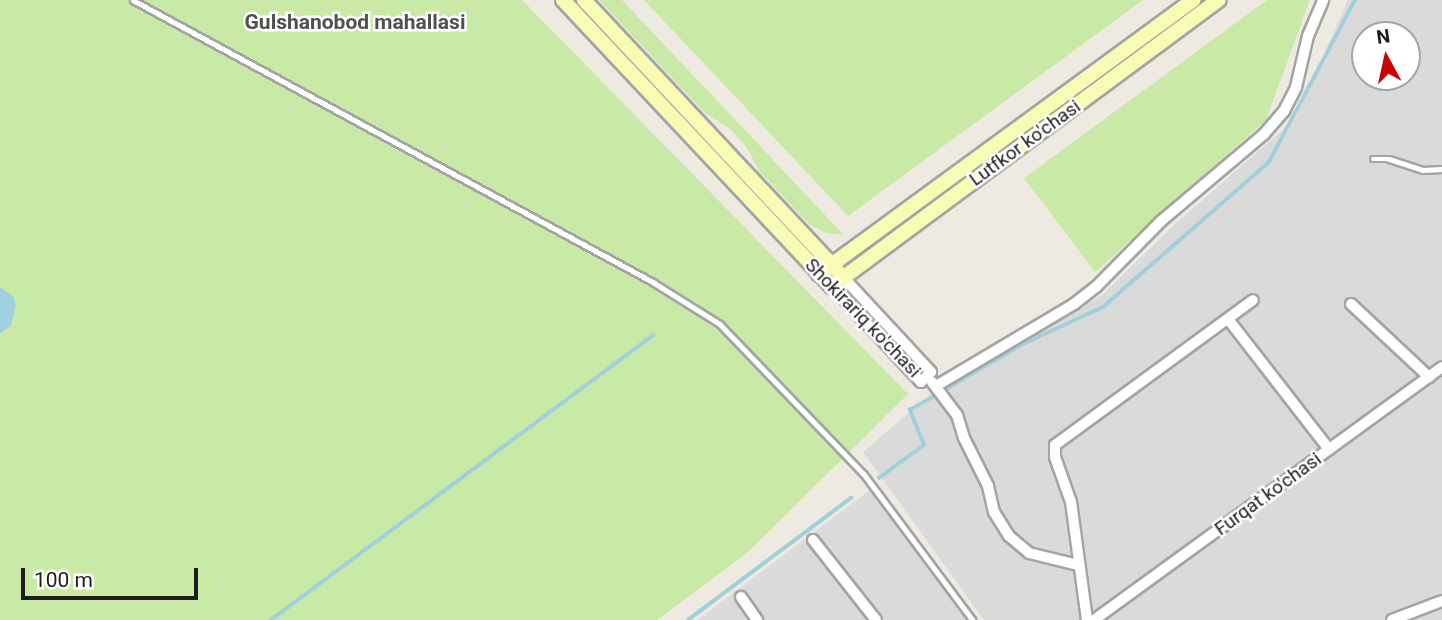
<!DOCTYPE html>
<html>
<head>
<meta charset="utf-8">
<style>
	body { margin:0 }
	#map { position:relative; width:1442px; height:620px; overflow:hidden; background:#eeeae2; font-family:Roboto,sans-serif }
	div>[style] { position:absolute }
	.residential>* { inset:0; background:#dbdada }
	.grass>* { inset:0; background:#c8eaa6 }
	.water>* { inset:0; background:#a1d0dd }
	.stream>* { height:3.5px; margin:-1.75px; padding:0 1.75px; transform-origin:1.75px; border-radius:1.75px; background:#a1d0dd }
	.roads { filter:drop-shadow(2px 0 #a4a4a4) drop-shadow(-2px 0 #a4a4a4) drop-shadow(0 2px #a4a4a4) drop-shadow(0 -2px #a4a4a4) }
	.service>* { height:4.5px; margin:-2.25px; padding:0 2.25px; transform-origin:2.25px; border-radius:2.25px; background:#fff }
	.minor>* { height:10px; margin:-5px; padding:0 5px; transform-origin:5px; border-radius:5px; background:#fff }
	.secondary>* { height:14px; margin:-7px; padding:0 7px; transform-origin:7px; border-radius:7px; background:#f8fbb4 }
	span { translate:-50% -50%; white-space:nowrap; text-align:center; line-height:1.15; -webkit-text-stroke:5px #fff; paint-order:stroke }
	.street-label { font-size:19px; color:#1d1d1d }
	.neighbourhood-label { font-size:21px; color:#505050; font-weight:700 }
	.north { position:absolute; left:1351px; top:21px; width:70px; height:70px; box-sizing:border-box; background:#fff; border:2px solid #a5a5a5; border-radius:50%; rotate:352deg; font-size:19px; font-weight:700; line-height:28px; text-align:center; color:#1d1d1d }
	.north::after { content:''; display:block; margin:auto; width:24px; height:32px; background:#c90002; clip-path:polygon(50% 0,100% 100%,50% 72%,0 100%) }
	.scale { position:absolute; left:21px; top:568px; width:177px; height:32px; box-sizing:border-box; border:4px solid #1d1d1d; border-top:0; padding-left:9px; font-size:21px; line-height:24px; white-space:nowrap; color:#1d1d1d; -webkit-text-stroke:5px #fff; paint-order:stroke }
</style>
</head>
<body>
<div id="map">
	<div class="residential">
		<div style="clip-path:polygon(evenodd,1348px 0,1442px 0,1442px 620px,984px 620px,863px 452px,933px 392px,1102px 295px,1175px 224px,1295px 119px,1348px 0,1365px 35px,1407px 35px,1407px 77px,1365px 77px,1365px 35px)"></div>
		<div style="clip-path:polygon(870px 490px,968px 620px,698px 620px)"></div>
	</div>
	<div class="grass">
		<div style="clip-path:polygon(0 0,522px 0,908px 394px,748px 552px,657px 620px,0 620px)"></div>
		<div style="clip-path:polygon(599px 0,622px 0,844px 235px,826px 233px,810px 225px,759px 171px,747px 148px,729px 128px,704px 112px)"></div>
		<div style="clip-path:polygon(644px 0,1143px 0,848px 216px)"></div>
		<div style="clip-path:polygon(1267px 0,1310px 0,1266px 120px,1095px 272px,1024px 178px)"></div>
	</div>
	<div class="water">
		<div style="clip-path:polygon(0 287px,13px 296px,16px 305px,11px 326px,0 333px)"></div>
	</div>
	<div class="stream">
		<div style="left:879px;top:478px;width:56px;rotate:-36.3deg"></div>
		<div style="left:924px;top:445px;width:38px;rotate:-112deg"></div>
		<div style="left:910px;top:410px;width:133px;rotate:-30.2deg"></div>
		<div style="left:1025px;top:343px;width:86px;rotate:-24.8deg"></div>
		<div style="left:1103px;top:307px;width:220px;rotate:-41.1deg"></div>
		<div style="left:1269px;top:162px;width:183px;rotate:-62deg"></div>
		<div style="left:271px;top:620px;width:477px;rotate:-36.7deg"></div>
		<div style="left:688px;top:620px;width:204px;rotate:-36.8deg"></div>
	</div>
	<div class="roads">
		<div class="service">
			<div style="left:133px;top:0;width:592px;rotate:28.47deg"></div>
			<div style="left:653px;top:282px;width:79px;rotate:32.1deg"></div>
			<div style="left:720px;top:324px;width:208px;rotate:46.2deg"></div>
			<div style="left:864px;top:474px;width:182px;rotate:53.3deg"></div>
			<div style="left:1373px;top:159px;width:16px"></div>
			<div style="left:1389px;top:159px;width:35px;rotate:18deg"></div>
			<div style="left:1422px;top:170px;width:20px;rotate:-3deg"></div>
		</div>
		<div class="minor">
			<div style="left:832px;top:286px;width:131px;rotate:47.2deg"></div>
			<div style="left:921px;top:382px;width:14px;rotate:-45deg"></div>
			<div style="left:931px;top:372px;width:129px;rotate:-132.8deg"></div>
			<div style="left:1351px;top:304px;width:107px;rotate:43.1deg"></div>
			<div style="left:1228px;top:319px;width:165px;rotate:52.2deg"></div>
			<div style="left:932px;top:382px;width:41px;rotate:52.9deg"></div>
			<div style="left:957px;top:415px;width:24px;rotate:73deg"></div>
			<div style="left:964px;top:438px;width:54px;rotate:63.4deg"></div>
			<div style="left:988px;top:486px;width:27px;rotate:77deg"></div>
			<div style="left:994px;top:512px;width:28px;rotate:58deg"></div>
			<div style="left:1009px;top:536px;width:26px;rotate:40deg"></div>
			<div style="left:1029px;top:553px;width:50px;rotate:13.8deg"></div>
			<div style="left:936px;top:386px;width:161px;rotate:-30.7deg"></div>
			<div style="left:1074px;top:304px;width:28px;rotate:-38deg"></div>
			<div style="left:1096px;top:287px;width:91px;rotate:-45.4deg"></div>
			<div style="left:1160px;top:222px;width:136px;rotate:-40.2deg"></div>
			<div style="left:1264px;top:134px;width:30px;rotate:-49deg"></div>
			<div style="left:1284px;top:111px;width:27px;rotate:-63deg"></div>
			<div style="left:1296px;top:87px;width:52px;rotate:-76.8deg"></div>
			<div style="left:1308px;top:36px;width:39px;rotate:-67deg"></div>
			<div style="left:813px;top:540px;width:102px;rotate:51.8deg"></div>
			<div style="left:741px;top:597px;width:28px;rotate:55deg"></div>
			<div style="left:1087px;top:620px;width:119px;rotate:-97.7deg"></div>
			<div style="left:1071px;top:502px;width:48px;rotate:-109.6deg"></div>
			<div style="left:1055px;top:457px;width:12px;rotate:-90deg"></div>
			<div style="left:1055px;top:445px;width:245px;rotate:-36.2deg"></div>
			<div style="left:1094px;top:620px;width:430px;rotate:-36deg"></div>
			<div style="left:1392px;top:620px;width:53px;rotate:-20.8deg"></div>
		</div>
		<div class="secondary">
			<div style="left:563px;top:0;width:393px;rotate:46.8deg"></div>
			<div style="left:832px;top:286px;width:481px;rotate:-36.5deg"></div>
			<div style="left:584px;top:0;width:371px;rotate:46.9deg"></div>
			<div style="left:819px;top:274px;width:464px;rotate:-36.2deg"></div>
		</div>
	</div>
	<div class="street-label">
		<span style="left:1025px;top:143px;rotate:-36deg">Lutfkor ko'chasi</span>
		<span style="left:863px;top:318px;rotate:46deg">Shokirariq ko'chasi</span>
		<span style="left:1268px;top:494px;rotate:-36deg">Furqat ko'chasi</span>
	</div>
	<div class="neighbourhood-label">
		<span style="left:355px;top:22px">Gulshanobod mahallasi</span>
	</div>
	<div class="north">N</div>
	<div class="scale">100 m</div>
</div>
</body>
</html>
